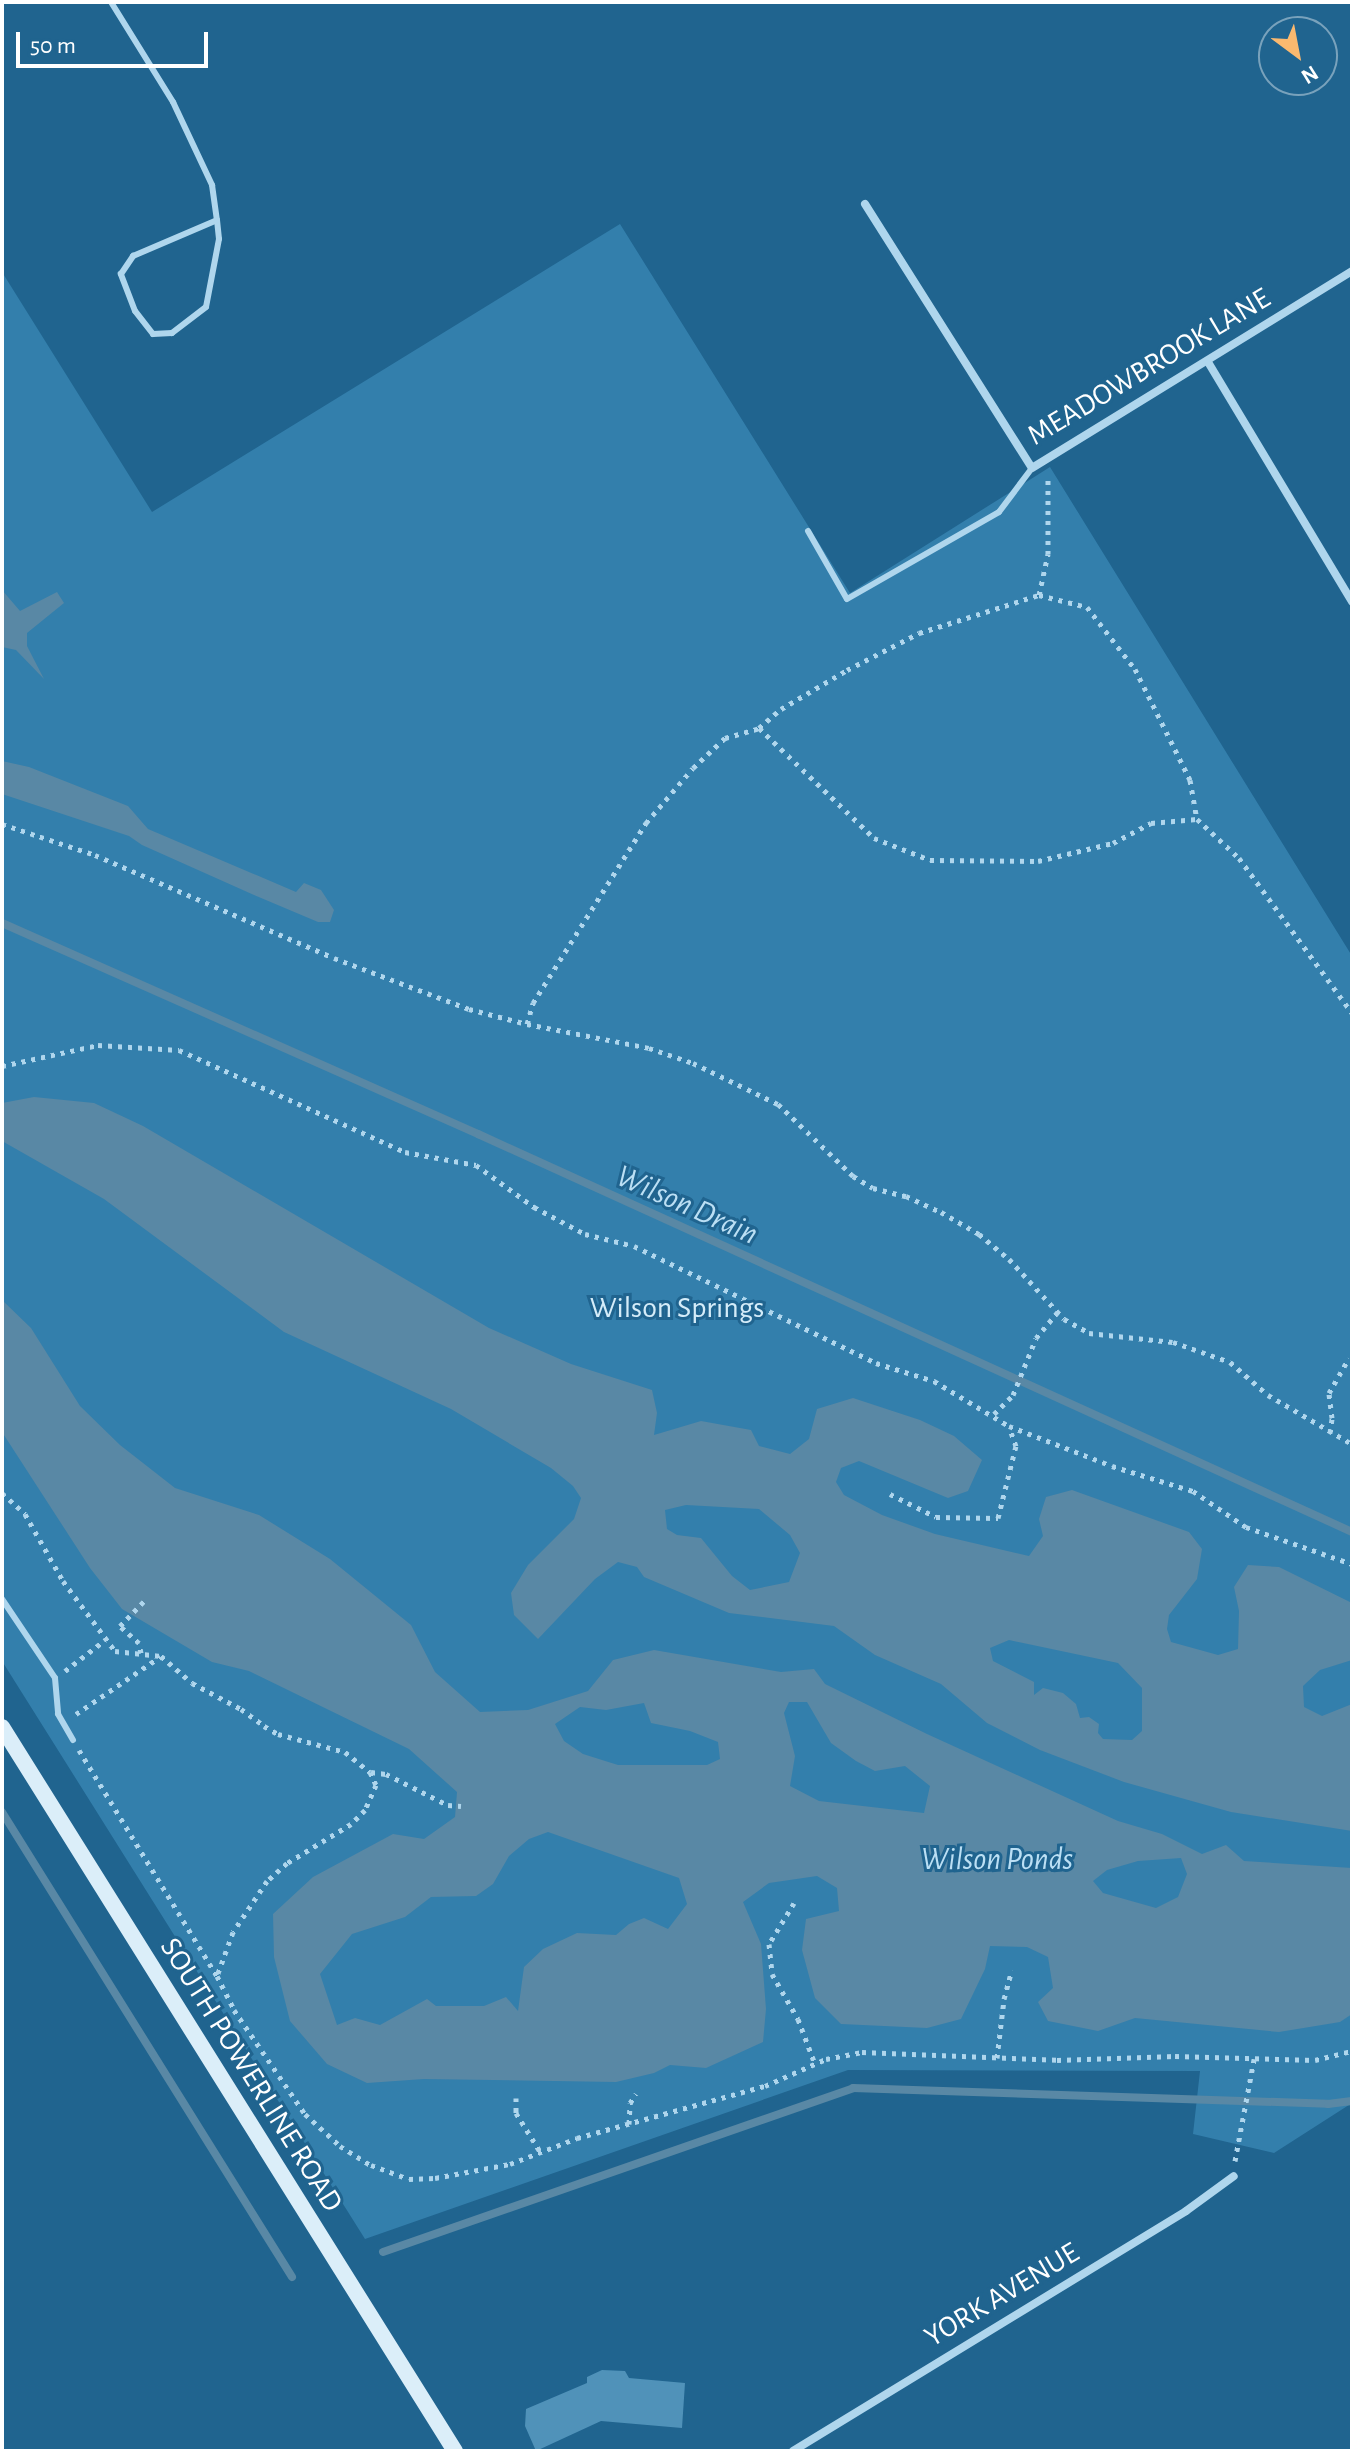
<!DOCTYPE html>
<html>
<head>
<meta charset="utf-8">
<style>
	body { margin:0 }
	#map { position:relative; width:1354px; height:2453px; overflow:hidden; background:#20648f; font-family:"Alegreya Sans",sans-serif }
	div>[style] { position:absolute }
	.green>* { inset:0; background:#337fac }
	.water>* { inset:0; background:#5988a5 }
	.stream>* { height:8px; margin:-4px; padding:0 4px; transform-origin:4px; border-radius:4px; background:#5988a5 }
	.building>* { inset:0; background:#5092b9 }
	.path>* { height:5px; margin-top:-2.5px; transform-origin:0; background:repeating-linear-gradient(90deg,#afd6ed 0 4px,transparent 0 10px) }
	.lane>* { height:6px; margin:-3px; padding:0 3px; transform-origin:3px; border-radius:3px; background:#afd6ed }
	.street>* { height:8px; margin:-4px; padding:0 4px; transform-origin:4px; border-radius:4px; background:#afd6ed }
	.secondary>* { height:16px; margin:-8px; padding:0 8px; transform-origin:8px; border-radius:8px; background:#dbeef9 }
	span { translate:-50% -50%; white-space:nowrap; text-align:center; line-height:1.15; -webkit-text-stroke:6px #20648f; paint-order:stroke }
	.street-label { font-size:30px; color:#fff }
	.park-label { font-size:30px; color:#d4ecf9 }
	.water-label { font-size:32px; color:#bbdff4; font-style:italic }
	.frame { position:absolute; inset:0; border:4px solid #fff; pointer-events:none }
	.north { position:absolute; left:1258px; top:16px; width:80px; height:80px; box-sizing:border-box; background:#20648f; border:2px solid #79a2bc; border-radius:50%; rotate:148deg; font-size:22px; font-weight:700; line-height:32px; text-align:center; color:#fff }
	.north::after { content:''; display:block; margin:auto; width:28px; height:36px; background:#fab96f; clip-path:polygon(50% 0,100% 100%,50% 72%,0 100%) }
	.scale { position:absolute; left:16px; top:32px; width:192px; height:36px; box-sizing:border-box; border:4px solid #fff; border-top:0; padding-left:10px; font-size:24px; line-height:28px; white-space:nowrap; color:#fff; -webkit-text-stroke:6px #20648f; paint-order:stroke }
</style>
</head>
<body>
<div id="map">
	<div class="green">
		<div style="clip-path:polygon(620px 224px,850px 593px,1050px 467px,1352px 956px,1352px 2103px,1274px 2153px,1193px 2134px,1200px 2071px,848px 2070px,365px 2239px,2px 1661px,2px 272px,152px 512px)"></div>
	</div>
	<div class="water">
		<div style="clip-path:polygon(2px 590px,20px 611px,57px 592px,64px 603px,27px 633px,27px 646px,44px 679px,16px 650px,2px 647px)"></div>
		<div style="clip-path:polygon(2px 761px,29px 767px,128px 806px,148px 829px,296px 892px,304px 883px,321px 890px,334px 910px,330px 922px,318px 922px,254px 895px,142px 845px,129px 836px,2px 794px)"></div>
		<div style="clip-path:polygon(evenodd,34px 1097px,94px 1103px,143px 1126px,489px 1328px,571px 1364px,652px 1390px,657px 1413px,654px 1435px,701px 1421px,751px 1430px,759px 1446px,790px 1454px,809px 1439px,817px 1409px,853px 1398px,920px 1420px,954px 1436px,982px 1460px,968px 1491px,948px 1498px,859px 1461px,841px 1468px,836px 1482px,844px 1495px,882px 1515px,935px 1534px,1029px 1556px,1043px 1536px,1039px 1519px,1046px 1497px,1072px 1490px,1189px 1532px,1202px 1549px,1197px 1579px,1169px 1615px,1167px 1629px,1171px 1642px,1218px 1655px,1238px 1649px,1239px 1611px,1234px 1587px,1248px 1565px,1279px 1567px,1352px 1603px,1352px 1660px,1320px 1670px,1303px 1686px,1304px 1707px,1322px 1716px,1352px 1704px,1352px 1831px,1231px 1812px,1124px 1782px,1040px 1750px,987px 1723px,941px 1684px,875px 1655px,834px 1626px,729px 1613px,644px 1577px,637px 1567px,618px 1562px,595px 1579px,538px 1639px,514px 1615px,511px 1593px,528px 1565px,574px 1519px,581px 1498px,573px 1486px,551px 1468px,451px 1409px,284px 1332px,104px 1199px,2px 1141px,2px 1103px,34px 1097px,686px 1505px,759px 1509px,790px 1535px,800px 1553px,789px 1582px,750px 1590px,732px 1576px,701px 1538px,677px 1535px,667px 1529px,665px 1510px,686px 1505px,34px 1097px,1009px 1640px,1118px 1663px,1142px 1688px,1142px 1731px,1132px 1740px,1103px 1739px,1098px 1733px,1099px 1724px,1089px 1717px,1080px 1718px,1076px 1704px,1063px 1693px,1043px 1688px,1034px 1695px,1034px 1682px,993px 1661px,990px 1648px,1009px 1640px)"></div>
		<div style="clip-path:polygon(evenodd,2px 1300px,31px 1328px,80px 1406px,120px 1445px,175px 1488px,259px 1515px,330px 1559px,411px 1625px,435px 1672px,480px 1712px,528px 1710px,588px 1691px,613px 1660px,654px 1650px,781px 1672px,814px 1669px,825px 1684px,927px 1734px,1118px 1821px,1162px 1834px,1202px 1854px,1226px 1845px,1244px 1861px,1352px 1868px,1352px 2014px,1340px 2022px,1279px 2032px,1135px 2018px,1098px 2031px,1048px 2021px,1038px 2002px,1053px 1988px,1048px 1957px,1027px 1947px,990px 1946px,985px 1969px,961px 2019px,927px 2028px,841px 2024px,815px 1998px,802px 1950px,806px 1919px,839px 1911px,837px 1888px,817px 1876px,769px 1883px,743px 1902px,761px 1944px,766px 2009px,763px 2042px,706px 2068px,670px 2065px,654px 2073px,616px 2082px,424px 2079px,367px 2083px,327px 2064px,290px 2021px,274px 1957px,273px 1914px,313px 1877px,393px 1834px,424px 1839px,455px 1817px,457px 1792px,409px 1749px,249px 1671px,212px 1662px,122px 1609px,90px 1568px,2px 1432px,2px 1300px,789px 1702px,807px 1702px,831px 1743px,856px 1761px,875px 1771px,905px 1766px,930px 1786px,924px 1813px,819px 1801px,790px 1786px,795px 1756px,784px 1713px,789px 1702px,2px 1300px,644px 1703px,651px 1723px,690px 1731px,718px 1742px,720px 1759px,707px 1765px,618px 1765px,583px 1754px,564px 1741px,555px 1724px,580px 1707px,606px 1710px,644px 1703px,2px 1300px,548px 1832px,679px 1878px,687px 1904px,668px 1929px,644px 1918px,629px 1924px,616px 1935px,577px 1933px,543px 1949px,524px 1967px,518px 2011px,506px 1997px,484px 2006px,436px 2006px,427px 1999px,380px 2025px,355px 2018px,337px 2025px,320px 1974px,352px 1934px,405px 1917px,431px 1897px,476px 1896px,493px 1884px,509px 1856px,529px 1839px,548px 1832px,2px 1300px,1181px 1858px,1187px 1874px,1178px 1897px,1156px 1908px,1103px 1893px,1093px 1881px,1107px 1870px,1138px 1861px,1181px 1858px)"></div>
	</div>
	<div class="stream">
		<div style="left:2px;top:923px;width:521px;rotate:23.91deg"></div>
		<div style="left:478px;top:1134px;width:960px;rotate:24.48deg"></div>
		<div style="left:2px;top:1812px;width:548px;rotate:58.05deg"></div>
		<div style="left:383px;top:2252px;width:498px;rotate:-19.2deg"></div>
		<div style="left:853px;top:2088px;width:475px;rotate:1.9deg"></div>
		<div style="left:1328px;top:2104px;width:24px;rotate:-7deg"></div>
	</div>
	<div class="building">
		<div style="clip-path:polygon(602px 2370px,625px 2371px,629px 2378px,685px 2383px,682px 2428px,601px 2421px,536px 2451px,525px 2426px,526px 2409px,587px 2383px,587px 2377px)"></div>
	</div>
	<div class="path">
		<div style="left:1039px;top:595px;width:42px;rotate:-77.6deg"></div>
		<div style="left:1048px;top:554px;width:79px;rotate:-90deg"></div>
		<div style="left:759px;top:728px;width:29px;rotate:-41deg"></div>
		<div style="left:781px;top:709px;width:77px;rotate:-30.6deg"></div>
		<div style="left:847px;top:670px;width:81px;rotate:-27.2deg"></div>
		<div style="left:919px;top:633px;width:126px;rotate:-17.6deg"></div>
		<div style="left:1039px;top:595px;width:49px;rotate:14deg"></div>
		<div style="left:1087px;top:607px;width:78px;rotate:52.3deg"></div>
		<div style="left:1135px;top:669px;width:124px;rotate:63.6deg"></div>
		<div style="left:1190px;top:780px;width:40px;rotate:80deg"></div>
		<div style="left:2px;top:824px;width:98px;rotate:18.4deg"></div>
		<div style="left:95px;top:855px;width:260px;rotate:23.3deg"></div>
		<div style="left:334px;top:958px;width:144px;rotate:20.7deg"></div>
		<div style="left:469px;top:1009px;width:60px;rotate:14.5deg"></div>
		<div style="left:527px;top:1024px;width:124px;rotate:11.1deg"></div>
		<div style="left:649px;top:1048px;width:46px;rotate:18.8deg"></div>
		<div style="left:693px;top:1063px;width:94px;rotate:25.8deg"></div>
		<div style="left:778px;top:1104px;width:104px;rotate:43.8deg"></div>
		<div style="left:853px;top:1176px;width:23px;rotate:31deg"></div>
		<div style="left:873px;top:1188px;width:34px;rotate:14deg"></div>
		<div style="left:906px;top:1196px;width:38px;rotate:25deg"></div>
		<div style="left:941px;top:1212px;width:44px;rotate:30.1deg"></div>
		<div style="left:979px;top:1234px;width:39px;rotate:40deg"></div>
		<div style="left:1009px;top:1259px;width:81px;rotate:47.5deg"></div>
		<div style="left:1064px;top:1319px;width:29px;rotate:29deg"></div>
		<div style="left:1089px;top:1333px;width:84px;rotate:6.1deg"></div>
		<div style="left:1173px;top:1342px;width:60px;rotate:19.3deg"></div>
		<div style="left:1230px;top:1362px;width:50px;rotate:41deg"></div>
		<div style="left:1268px;top:1395px;width:97px;rotate:30.3deg"></div>
		<div style="left:527px;top:1024px;width:22px;rotate:-74deg"></div>
		<div style="left:533px;top:1003px;width:213px;rotate:-57.9deg"></div>
		<div style="left:646px;top:823px;width:72px;rotate:-49.5deg"></div>
		<div style="left:693px;top:768px;width:44px;rotate:-43.2deg"></div>
		<div style="left:725px;top:738px;width:35px;rotate:-16deg"></div>
		<div style="left:759px;top:728px;width:159px;rotate:43.7deg"></div>
		<div style="left:874px;top:838px;width:60px;rotate:21.4deg"></div>
		<div style="left:930px;top:860px;width:108px;rotate:0.5deg"></div>
		<div style="left:1038px;top:861px;width:77px;rotate:-13.5deg"></div>
		<div style="left:1113px;top:843px;width:43px;rotate:-27.8deg"></div>
		<div style="left:1151px;top:823px;width:46px;rotate:-5deg"></div>
		<div style="left:1197px;top:819px;width:57px;rotate:42.9deg"></div>
		<div style="left:1239px;top:858px;width:192px;rotate:53.9deg"></div>
		<div style="left:2px;top:1066px;width:98px;rotate:-12.3deg"></div>
		<div style="left:98px;top:1045px;width:81px;rotate:3.5deg"></div>
		<div style="left:179px;top:1050px;width:248px;rotate:24.3deg"></div>
		<div style="left:405px;top:1152px;width:72px;rotate:10.4deg"></div>
		<div style="left:476px;top:1165px;width:72px;rotate:35.9deg"></div>
		<div style="left:534px;top:1207px;width:58px;rotate:27.9deg"></div>
		<div style="left:585px;top:1234px;width:50px;rotate:13.8deg"></div>
		<div style="left:634px;top:1246px;width:269px;rotate:25.8deg"></div>
		<div style="left:876px;top:1363px;width:61px;rotate:17.2deg"></div>
		<div style="left:934px;top:1381px;width:87px;rotate:31deg"></div>
		<div style="left:1009px;top:1426px;width:110px;rotate:21.2deg"></div>
		<div style="left:1112px;top:1466px;width:85px;rotate:17.2deg"></div>
		<div style="left:1193px;top:1491px;width:64px;rotate:34.2deg"></div>
		<div style="left:1246px;top:1527px;width:112px;rotate:19.2deg"></div>
		<div style="left:994px;top:1414px;width:27px;rotate:-45deg"></div>
		<div style="left:1013px;top:1395px;width:61px;rotate:-68deg"></div>
		<div style="left:1036px;top:1338px;width:34px;rotate:-50deg"></div>
		<div style="left:1330px;top:1433px;width:15px;rotate:-82deg"></div>
		<div style="left:1332px;top:1418px;width:25px;rotate:-97deg"></div>
		<div style="left:1329px;top:1393px;width:40px;rotate:-60.3deg"></div>
		<div style="left:2px;top:1493px;width:31px;rotate:42deg"></div>
		<div style="left:25px;top:1514px;width:77px;rotate:60.4deg"></div>
		<div style="left:63px;top:1581px;width:87px;rotate:53.4deg"></div>
		<div style="left:115px;top:1651px;width:46px;rotate:6.2deg"></div>
		<div style="left:161px;top:1656px;width:41px;rotate:41.1deg"></div>
		<div style="left:192px;top:1683px;width:55px;rotate:28deg"></div>
		<div style="left:241px;top:1709px;width:29px;rotate:36deg"></div>
		<div style="left:264px;top:1726px;width:16px;rotate:30deg"></div>
		<div style="left:278px;top:1734px;width:69px;rotate:15deg"></div>
		<div style="left:345px;top:1752px;width:32px;rotate:39deg"></div>
		<div style="left:370px;top:1772px;width:14px;rotate:65deg"></div>
		<div style="left:376px;top:1785px;width:27px;rotate:114deg"></div>
		<div style="left:365px;top:1810px;width:20px;rotate:135deg"></div>
		<div style="left:351px;top:1824px;width:75px;rotate:148.6deg"></div>
		<div style="left:287px;top:1863px;width:27px;rotate:138deg"></div>
		<div style="left:267px;top:1881px;width:61px;rotate:123.7deg"></div>
		<div style="left:233px;top:1932px;width:47px;rotate:110deg"></div>
		<div style="left:217px;top:1976px;width:38px;rotate:63deg"></div>
		<div style="left:234px;top:2010px;width:126px;rotate:55.7deg"></div>
		<div style="left:305px;top:2114px;width:47px;rotate:42.4deg"></div>
		<div style="left:340px;top:2146px;width:36px;rotate:32deg"></div>
		<div style="left:371px;top:2165px;width:40px;rotate:20.2deg"></div>
		<div style="left:409px;top:2179px;width:26px;rotate:-2deg"></div>
		<div style="left:435px;top:2178px;width:76px;rotate:-10.6deg"></div>
		<div style="left:510px;top:2164px;width:72px;rotate:-21.2deg"></div>
		<div style="left:577px;top:2138px;width:195px;rotate:-15.5deg"></div>
		<div style="left:765px;top:2086px;width:67px;rotate:-23.9deg"></div>
		<div style="left:826px;top:2059px;width:37px;rotate:-11deg"></div>
		<div style="left:862px;top:2052px;width:195px;rotate:2.3deg"></div>
		<div style="left:1057px;top:2060px;width:118px;rotate:-1.9deg"></div>
		<div style="left:1175px;top:2056px;width:140px;rotate:1.6deg"></div>
		<div style="left:1315px;top:2060px;width:38px;rotate:-14deg"></div>
		<div style="left:890px;top:1494px;width:51px;rotate:26.6deg"></div>
		<div style="left:936px;top:1517px;width:62px;rotate:0.9deg"></div>
		<div style="left:998px;top:1518px;width:74px;rotate:-76deg"></div>
		<div style="left:1016px;top:1446px;width:20px;rotate:-110deg"></div>
		<div style="left:141px;top:1653px;width:10px;rotate:-101deg"></div>
		<div style="left:139px;top:1643px;width:25px;rotate:-138deg"></div>
		<div style="left:120px;top:1626px;width:37px;rotate:-46deg"></div>
		<div style="left:65px;top:1671px;width:51px;rotate:-37.8deg"></div>
		<div style="left:76px;top:1714px;width:102px;rotate:-34.2deg"></div>
		<div style="left:79px;top:1750px;width:265px;rotate:58.6deg"></div>
		<div style="left:371px;top:1772px;width:15px;rotate:8deg"></div>
		<div style="left:386px;top:1774px;width:69px;rotate:26.6deg"></div>
		<div style="left:448px;top:1805px;width:13px;rotate:4deg"></div>
		<div style="left:794px;top:1903px;width:48px;rotate:121.4deg"></div>
		<div style="left:769px;top:1944px;width:30px;rotate:84deg"></div>
		<div style="left:772px;top:1974px;width:52px;rotate:60deg"></div>
		<div style="left:798px;top:2019px;width:48px;rotate:69.3deg"></div>
		<div style="left:997px;top:2058px;width:59px;rotate:-83.2deg"></div>
		<div style="left:1004px;top:1999px;width:30px;rotate:-75deg"></div>
		<div style="left:516px;top:2098px;width:15px;rotate:90deg"></div>
		<div style="left:516px;top:2113px;width:47px;rotate:58deg"></div>
		<div style="left:629px;top:2124px;width:21px;rotate:-87deg"></div>
		<div style="left:630px;top:2103px;width:11px;rotate:-56deg"></div>
		<div style="left:1235px;top:2161px;width:104px;rotate:-79.4deg"></div>
	</div>
	<div class="lane">
		<div style="left:111px;top:2px;width:118px;rotate:58.2deg"></div>
		<div style="left:173px;top:102px;width:92px;rotate:64.8deg"></div>
		<div style="left:212px;top:185px;width:35px;rotate:82deg"></div>
		<div style="left:217px;top:220px;width:19px;rotate:84deg"></div>
		<div style="left:219px;top:239px;width:69px;rotate:100.8deg"></div>
		<div style="left:206px;top:307px;width:43px;rotate:142.6deg"></div>
		<div style="left:172px;top:333px;width:19px;rotate:177deg"></div>
		<div style="left:153px;top:334px;width:29px;rotate:-128deg"></div>
		<div style="left:135px;top:311px;width:40px;rotate:-111deg"></div>
		<div style="left:121px;top:274px;width:22px;rotate:-56deg"></div>
		<div style="left:133px;top:256px;width:91px;rotate:-23.2deg"></div>
		<div style="left:808px;top:531px;width:78px;rotate:60.2deg"></div>
		<div style="left:847px;top:599px;width:175px;rotate:-29.8deg"></div>
		<div style="left:999px;top:512px;width:55px;rotate:-53.1deg"></div>
		<div style="left:2px;top:1599px;width:95px;rotate:56.1deg"></div>
		<div style="left:55px;top:1678px;width:36px;rotate:85deg"></div>
		<div style="left:58px;top:1714px;width:30px;rotate:60deg"></div>
	</div>
	<div class="street">
		<div style="left:865px;top:204px;width:312px;rotate:57.7deg"></div>
		<div style="left:1032px;top:468px;width:376px;rotate:-31.6deg"></div>
		<div style="left:1208px;top:362px;width:280px;rotate:59deg"></div>
		<div style="left:793px;top:2451px;width:460px;rotate:-31.4deg"></div>
		<div style="left:1186px;top:2211px;width:59px;rotate:-36.1deg"></div>
	</div>
	<div class="secondary">
		<div style="left:2px;top:1727px;width:854px;rotate:57.97deg"></div>
	</div>
	<div class="street-label">
		<span style="left:1149px;top:367px;rotate:-31deg">MEADOWBROOK LANE</span>
		<span style="left:251px;top:2075px;rotate:58deg">SOUTH POWERLINE ROAD</span>
		<span style="left:1002px;top:2295px;rotate:-31deg">YORK AVENUE</span>
	</div>
	<div class="park-label">
		<span style="left:677px;top:1308px">Wilson Springs</span>
	</div>
	<div class="water-label">
		<span style="left:687px;top:1205px;rotate:24deg">Wilson Drain</span>
		<span style="left:997px;top:1859px">Wilson Ponds</span>
	</div>
	<div class="frame"></div>
	<div class="north">N</div>
	<div class="scale">50 m</div>
</div>
</body>
</html>
